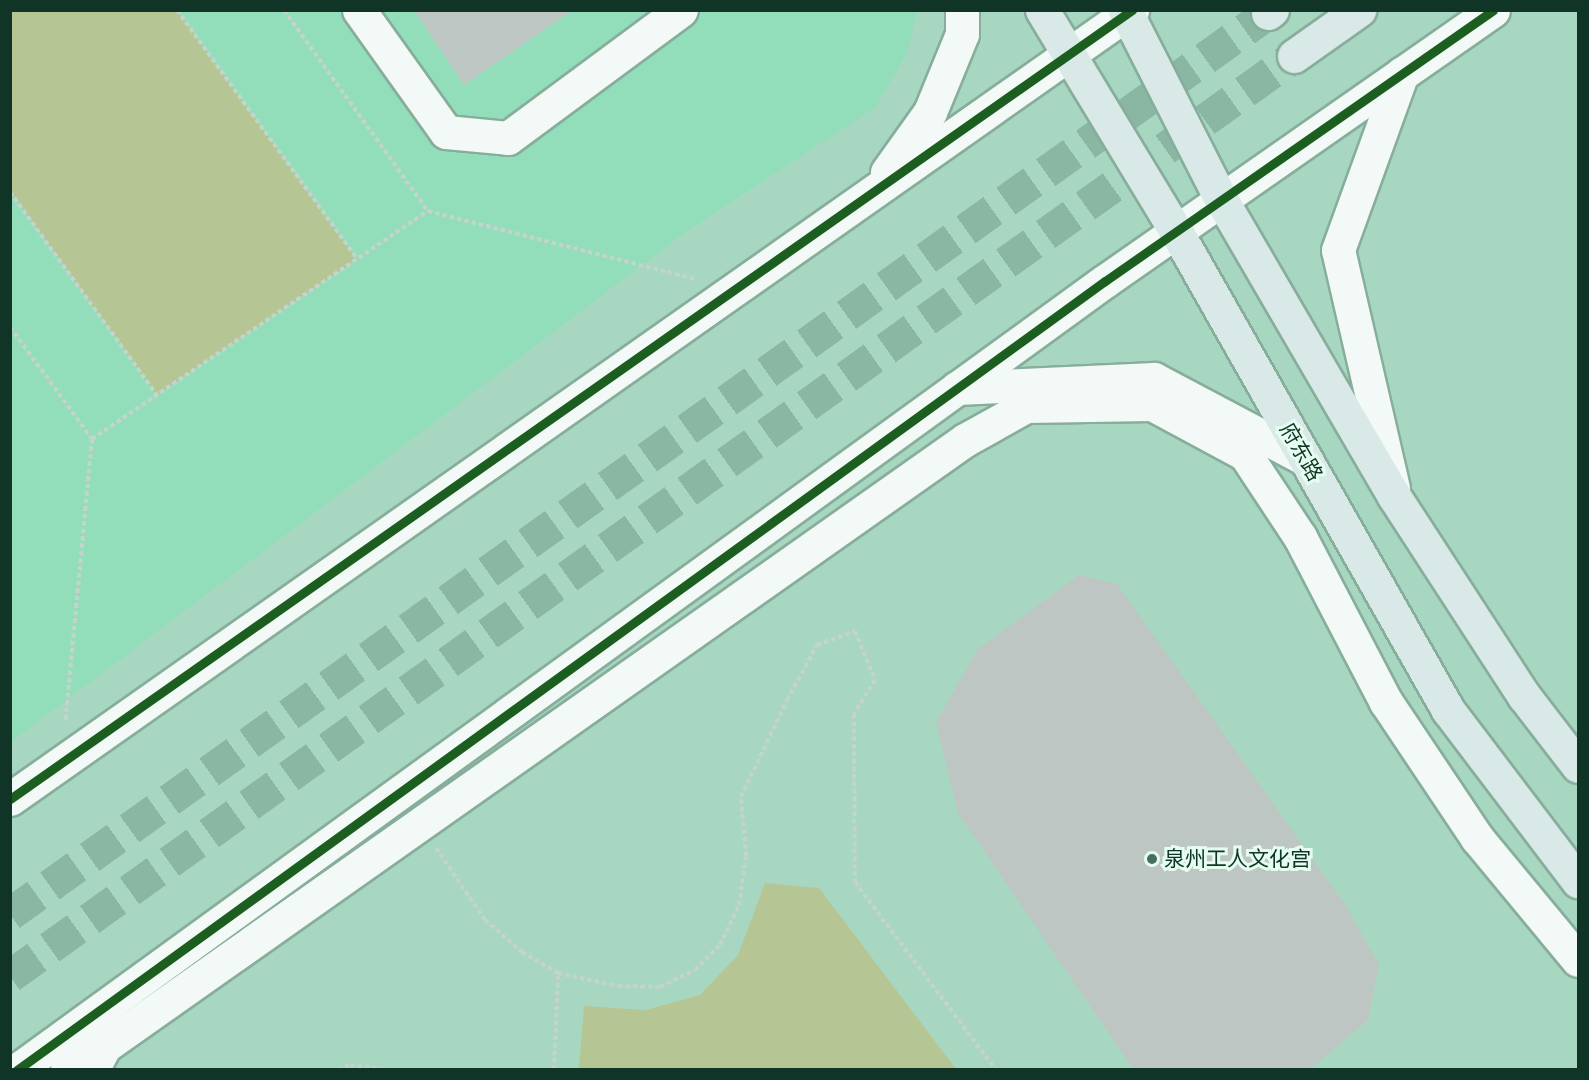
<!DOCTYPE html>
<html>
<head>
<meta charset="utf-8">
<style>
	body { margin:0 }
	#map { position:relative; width:1589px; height:1080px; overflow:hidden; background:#a7d7c0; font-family:"Roboto Condensed","Noto Sans SC",sans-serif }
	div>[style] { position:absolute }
	.built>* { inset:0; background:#92deba }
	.green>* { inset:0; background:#b5c694 }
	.building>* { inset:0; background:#bec6c4 }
	.major-tunnel>* { height:33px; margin-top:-16.5px; transform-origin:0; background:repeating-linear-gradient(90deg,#89b7a1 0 33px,transparent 0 49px) }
	.path>* { height:4px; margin-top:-2px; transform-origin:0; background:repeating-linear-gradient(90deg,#c4d4cc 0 4.5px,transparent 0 7.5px) }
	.roads { filter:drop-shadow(2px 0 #87ad9b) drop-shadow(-2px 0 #87ad9b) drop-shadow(0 2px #87ad9b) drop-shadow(0 -2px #87ad9b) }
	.minor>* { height:33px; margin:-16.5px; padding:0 16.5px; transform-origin:16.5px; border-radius:16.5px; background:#f2f9f6 }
	.major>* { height:33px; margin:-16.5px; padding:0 16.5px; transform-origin:16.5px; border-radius:16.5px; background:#d8e9e8 }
	.cycleway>* { height:9px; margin:-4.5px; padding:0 4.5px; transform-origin:4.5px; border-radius:4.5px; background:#1b5e20 }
	.dots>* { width:16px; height:16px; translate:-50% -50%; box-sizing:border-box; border:3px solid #e5fdf0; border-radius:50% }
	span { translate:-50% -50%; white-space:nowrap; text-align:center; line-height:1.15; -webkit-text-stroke:6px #e5fdf0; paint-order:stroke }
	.street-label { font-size:21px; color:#103526 }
	.poi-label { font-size:21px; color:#103526 }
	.left { translate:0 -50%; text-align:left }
	.frame { position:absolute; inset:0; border:12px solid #103526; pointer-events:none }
</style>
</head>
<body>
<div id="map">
	<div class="built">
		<div style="clip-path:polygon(11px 11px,917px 11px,908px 50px,876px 107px,687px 231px,11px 742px)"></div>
	</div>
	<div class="green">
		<div style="clip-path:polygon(10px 11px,177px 11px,357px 259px,157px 395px,11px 192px)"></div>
		<div style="clip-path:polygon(765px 883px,819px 888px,956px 1069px,579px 1069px,584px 1006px,646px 1010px,700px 995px,738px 955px)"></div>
	</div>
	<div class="building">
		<div style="clip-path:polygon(414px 10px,573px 10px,464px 85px)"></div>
		<div style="clip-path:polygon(1079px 575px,1117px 584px,1346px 906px,1379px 965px,1368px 1020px,1309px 1070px,1134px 1070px,958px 813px,936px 722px,978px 649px)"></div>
	</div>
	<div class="major-tunnel">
		<div style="left:10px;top:914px;width:1547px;rotate:-35.61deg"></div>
		<div style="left:10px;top:976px;width:1580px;rotate:-35.62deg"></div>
	</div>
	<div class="path">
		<div style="left:177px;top:10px;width:307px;rotate:54.1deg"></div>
		<div style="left:284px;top:10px;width:247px;rotate:54.4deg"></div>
		<div style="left:428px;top:211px;width:275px;rotate:14.3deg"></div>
		<div style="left:10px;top:192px;width:251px;rotate:54.1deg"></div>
		<div style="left:10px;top:327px;width:139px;rotate:53.8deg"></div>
		<div style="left:92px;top:439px;width:285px;rotate:95.4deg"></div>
		<div style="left:92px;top:439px;width:406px;rotate:-34.2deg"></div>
		<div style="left:436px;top:848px;width:87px;rotate:55.8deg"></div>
		<div style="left:485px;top:920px;width:49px;rotate:40.9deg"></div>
		<div style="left:522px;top:952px;width:42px;rotate:30.3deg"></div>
		<div style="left:558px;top:973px;width:61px;rotate:12.2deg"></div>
		<div style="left:618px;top:986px;width:42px;rotate:1.4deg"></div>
		<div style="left:660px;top:987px;width:39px;rotate:-26deg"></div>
		<div style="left:695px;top:970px;width:35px;rotate:-45deg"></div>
		<div style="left:720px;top:945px;width:44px;rotate:-64.6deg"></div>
		<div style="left:739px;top:905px;width:49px;rotate:-81.9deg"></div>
		<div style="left:746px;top:856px;width:59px;rotate:-94.8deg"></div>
		<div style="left:741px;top:797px;width:107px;rotate:-64.6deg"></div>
		<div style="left:787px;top:700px;width:63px;rotate:-61.4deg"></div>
		<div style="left:817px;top:645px;width:40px;rotate:-20.2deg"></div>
		<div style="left:855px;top:631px;width:53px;rotate:67.8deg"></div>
		<div style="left:875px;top:680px;width:40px;rotate:122deg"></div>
		<div style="left:854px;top:714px;width:168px;rotate:89.7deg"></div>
		<div style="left:855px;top:882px;width:235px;rotate:53.1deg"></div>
		<div style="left:338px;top:1070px;width:13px;rotate:-23deg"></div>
		<div style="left:350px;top:1065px;width:38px;rotate:7deg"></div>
		<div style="left:554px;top:1070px;width:97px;rotate:-87.6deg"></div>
	</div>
	<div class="roads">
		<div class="minor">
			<div style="left:359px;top:10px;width:150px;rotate:54.5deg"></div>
			<div style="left:446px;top:132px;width:62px;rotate:5.5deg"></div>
			<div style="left:508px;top:138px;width:215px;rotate:-36.5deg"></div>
			<div style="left:887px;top:172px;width:74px;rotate:-54.4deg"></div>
			<div style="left:930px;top:112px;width:84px;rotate:-67.7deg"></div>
			<div style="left:962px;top:34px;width:24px;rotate:-90deg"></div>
			<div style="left:957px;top:388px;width:197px;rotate:-2.6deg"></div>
			<div style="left:1154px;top:379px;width:171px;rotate:27.9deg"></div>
			<div style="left:1393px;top:488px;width:244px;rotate:-103deg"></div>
			<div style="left:1338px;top:250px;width:188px;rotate:-70.1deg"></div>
			<div style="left:10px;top:799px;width:1372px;rotate:-35.12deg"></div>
			<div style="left:17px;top:1070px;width:1344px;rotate:-35.95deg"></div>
			<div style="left:1105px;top:281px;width:473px;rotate:-34.9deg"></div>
			<div style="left:67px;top:1070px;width:52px;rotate:-66.4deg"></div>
			<div style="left:92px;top:1070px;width:27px;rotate:-62deg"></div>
			<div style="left:105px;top:1046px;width:1052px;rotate:-35.17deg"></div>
			<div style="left:965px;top:440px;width:70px;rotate:-29.1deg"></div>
			<div style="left:1026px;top:406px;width:126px;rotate:-0.9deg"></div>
			<div style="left:1152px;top:404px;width:106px;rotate:28.3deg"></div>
			<div style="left:1245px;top:454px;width:100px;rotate:56.5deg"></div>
			<div style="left:1300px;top:537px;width:186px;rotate:62.5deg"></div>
			<div style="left:1386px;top:702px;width:164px;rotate:56.2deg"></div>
			<div style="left:1477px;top:838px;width:158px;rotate:50.4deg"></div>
		</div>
		<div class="major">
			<div style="left:1042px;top:10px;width:258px;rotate:58.8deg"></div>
			<div style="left:1176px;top:231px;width:551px;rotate:60.41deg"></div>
			<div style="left:1448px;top:710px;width:215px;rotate:52.8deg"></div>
			<div style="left:1125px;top:10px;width:212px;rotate:63.1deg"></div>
			<div style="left:1221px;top:199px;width:344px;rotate:59.8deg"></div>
			<div style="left:1394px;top:496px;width:239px;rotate:57deg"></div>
			<div style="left:1524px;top:696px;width:88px;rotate:52.4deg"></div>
			<div style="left:1268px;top:13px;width:5px;rotate:-37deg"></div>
			<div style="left:1294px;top:56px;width:80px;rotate:-35.3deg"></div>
		</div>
	</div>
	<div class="cycleway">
		<div style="left:10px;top:799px;width:1372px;rotate:-35.12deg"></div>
		<div style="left:17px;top:1070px;width:1344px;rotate:-35.95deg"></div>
		<div style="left:1105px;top:281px;width:473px;rotate:-34.9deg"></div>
	</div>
	<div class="dots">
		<div style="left:1152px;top:859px;background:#456e5c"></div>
	</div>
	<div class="street-label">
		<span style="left:1301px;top:452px;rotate:60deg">府东路</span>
	</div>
	<div class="poi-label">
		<span class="left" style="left:1164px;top:859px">泉州工人文化宫</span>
	</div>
	<div class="frame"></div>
</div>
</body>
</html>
